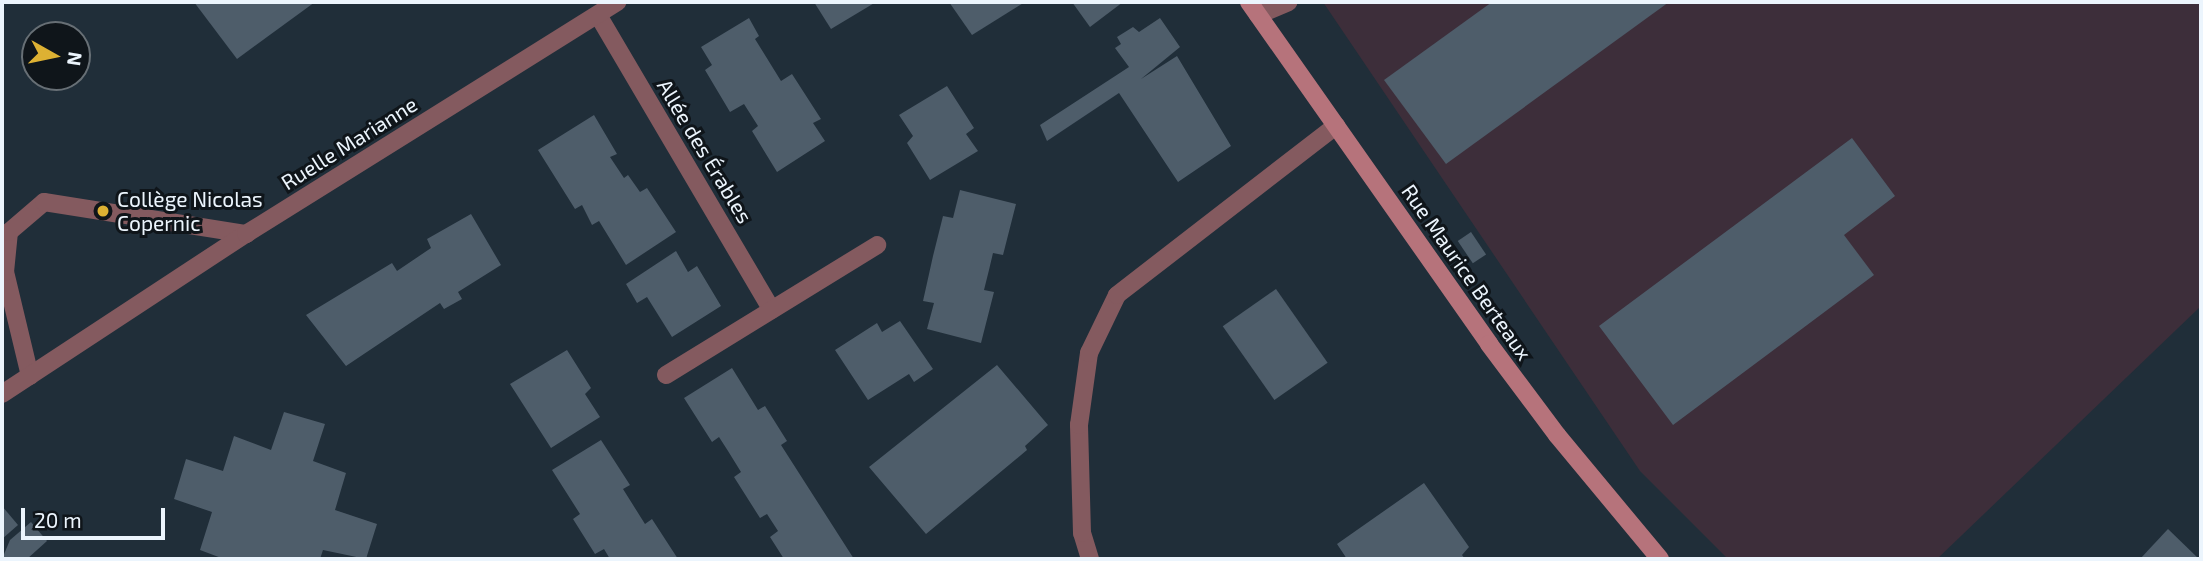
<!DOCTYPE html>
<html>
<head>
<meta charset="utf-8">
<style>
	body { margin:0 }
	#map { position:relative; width:2203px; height:561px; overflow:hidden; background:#202e39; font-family:"Exo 2",sans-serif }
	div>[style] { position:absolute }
	.industrial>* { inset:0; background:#3d2e3a }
	.building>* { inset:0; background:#4e5d6a; transform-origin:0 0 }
	.service>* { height:18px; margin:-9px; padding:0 9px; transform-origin:9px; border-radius:9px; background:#845a5f }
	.minor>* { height:18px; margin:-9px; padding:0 9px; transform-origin:9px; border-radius:9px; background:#845a5f }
	.secondary>* { height:18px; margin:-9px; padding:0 9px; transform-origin:9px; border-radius:9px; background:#b6737b }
	.dots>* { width:19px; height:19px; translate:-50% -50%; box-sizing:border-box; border:4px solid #0f151a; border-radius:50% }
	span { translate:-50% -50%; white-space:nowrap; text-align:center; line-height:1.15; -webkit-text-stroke:6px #0f151a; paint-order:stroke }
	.street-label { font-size:21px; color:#ecf5fd }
	.poi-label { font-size:21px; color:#ecf5fd }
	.left { translate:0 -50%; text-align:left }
	.frame { position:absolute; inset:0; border:4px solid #ecf5fd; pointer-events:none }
	.north { position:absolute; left:21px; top:21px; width:70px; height:70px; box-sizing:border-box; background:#0f151a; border:2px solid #676f75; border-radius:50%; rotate:99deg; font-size:19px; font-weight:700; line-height:28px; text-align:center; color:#ecf5fd }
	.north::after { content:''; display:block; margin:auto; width:24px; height:32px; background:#ddb133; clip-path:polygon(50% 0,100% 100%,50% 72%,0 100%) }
	.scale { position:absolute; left:21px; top:508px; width:144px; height:32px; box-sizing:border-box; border:4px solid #ecf5fd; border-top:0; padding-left:9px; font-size:21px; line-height:24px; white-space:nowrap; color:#ecf5fd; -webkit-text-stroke:5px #0f151a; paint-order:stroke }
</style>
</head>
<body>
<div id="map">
	<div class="industrial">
		<div style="clip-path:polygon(1323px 2px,2201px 2px,2201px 306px,1937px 559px,1728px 559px,1640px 471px)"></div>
	</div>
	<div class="building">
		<div style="clip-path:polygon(194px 2px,315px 2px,237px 59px)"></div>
		<div style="clip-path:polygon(814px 2px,876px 2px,831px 29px)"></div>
		<div style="clip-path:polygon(949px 2px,1025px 2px,972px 35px)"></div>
		<div style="clip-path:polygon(1072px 2px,1123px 2px,1090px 27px)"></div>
		<div style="clip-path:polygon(1492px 2px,1669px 2px,1446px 164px,1384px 80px)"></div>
		<div style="clip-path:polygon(749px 18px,759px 36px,755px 39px,781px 81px,792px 74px,821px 119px,813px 123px,825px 141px,777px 172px,752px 131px,758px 126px,744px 104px,730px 112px,705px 70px,712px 65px,701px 47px)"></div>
		<div style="clip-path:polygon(1160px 18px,1180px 47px,1141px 79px,1177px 56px,1231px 146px,1178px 182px,1119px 93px,1047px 141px,1040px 125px,1129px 67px,1115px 48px,1121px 44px,1117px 37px,1133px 27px,1139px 32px)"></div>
		<div style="clip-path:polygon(947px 86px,974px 128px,966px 134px,978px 151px,930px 180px,907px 143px,913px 136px,899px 115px)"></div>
		<div style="clip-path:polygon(594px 115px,617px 154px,610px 157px,624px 178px,628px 175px,640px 192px,647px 188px,676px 232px,626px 265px,599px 221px,592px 225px,582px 205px,575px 209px,538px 150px)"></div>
		<div style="clip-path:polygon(1852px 138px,1895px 196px,1844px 235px,1874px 275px,1673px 425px,1599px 326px)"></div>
		<div style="clip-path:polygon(960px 190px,1016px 204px,1003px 255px,993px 253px,989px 270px,984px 290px,994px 292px,981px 343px,927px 329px,934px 303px,923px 301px,933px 256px,943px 216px,953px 218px)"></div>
		<div style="clip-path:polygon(471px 214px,501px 265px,458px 292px,462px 299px,444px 309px,440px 303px,346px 366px,306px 315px,392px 263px,397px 271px,431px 248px,427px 239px)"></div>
		<div style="left:1471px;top:232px;width:27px;height:16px;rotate:56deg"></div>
		<div style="clip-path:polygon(676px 251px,688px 272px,697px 266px,721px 306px,672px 337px,647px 297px,637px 303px,626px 284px)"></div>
		<div style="left:1276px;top:289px;width:90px;height:65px;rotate:55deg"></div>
		<div style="clip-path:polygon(900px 321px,933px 369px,914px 382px,909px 374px,868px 400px,835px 350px,877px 323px,882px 332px)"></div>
		<div style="clip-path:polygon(567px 350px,591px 388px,585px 394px,600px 417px,551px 448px,510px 384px)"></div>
		<div style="clip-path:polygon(997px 365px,1048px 425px,1025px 446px,1027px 450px,926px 534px,869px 467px)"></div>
		<div style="clip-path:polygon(732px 368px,758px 410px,765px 406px,787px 441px,781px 445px,854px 559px,784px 559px,770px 537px,778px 531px,767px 514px,760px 518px,734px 477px,741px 472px,728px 451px,719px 437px,712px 442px,684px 398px)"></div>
		<div style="clip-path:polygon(284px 412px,325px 424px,313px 461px,346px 473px,335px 510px,377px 524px,366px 559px,323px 550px,320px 559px,224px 559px,200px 550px,212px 512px,174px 499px,186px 459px,223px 471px,234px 436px,271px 450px)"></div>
		<div style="clip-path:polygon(601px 440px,630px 485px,623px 489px,645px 524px,652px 519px,678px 559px,610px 559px,604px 549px,595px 554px,573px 519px,580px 514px,552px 470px)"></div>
		<div style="clip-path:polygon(1424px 483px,1469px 547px,1462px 555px,1465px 559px,1347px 559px,1337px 544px)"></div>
		<div style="clip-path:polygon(2px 506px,18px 525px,2px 539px)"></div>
		<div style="clip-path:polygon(31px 522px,47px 541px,27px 559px,2px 559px,10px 540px)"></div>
		<div style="clip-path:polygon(2168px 529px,2199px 559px,2140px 559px)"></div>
	</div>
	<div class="service">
		<div style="left:1258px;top:15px;width:33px;rotate:-23deg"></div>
		<div style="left:30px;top:376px;width:107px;rotate:-103.5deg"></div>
		<div style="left:5px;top:272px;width:40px;rotate:-84.3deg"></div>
		<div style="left:9px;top:232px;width:46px;rotate:-40.6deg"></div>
		<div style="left:44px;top:202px;width:205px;rotate:9deg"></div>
		<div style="left:1090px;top:559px;width:27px;rotate:-107deg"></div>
		<div style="left:1082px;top:533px;width:108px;rotate:-91.6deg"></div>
		<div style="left:1079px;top:425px;width:73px;rotate:-82.1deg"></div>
		<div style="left:1089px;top:353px;width:64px;rotate:-64.2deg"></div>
		<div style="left:1117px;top:295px;width:277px;rotate:-37.7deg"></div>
	</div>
	<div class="minor">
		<div style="left:598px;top:15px;width:342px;rotate:59.5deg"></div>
		<div style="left:666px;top:375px;width:248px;rotate:-31.6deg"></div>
		<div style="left:2px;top:394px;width:292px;rotate:-33.3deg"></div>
		<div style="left:246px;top:234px;width:438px;rotate:-32deg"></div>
	</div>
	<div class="secondary">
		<div style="left:1249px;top:2px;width:418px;rotate:54.9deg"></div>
		<div style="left:1489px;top:344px;width:114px;rotate:53.2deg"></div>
		<div style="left:1557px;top:435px;width:161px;rotate:50.3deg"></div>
	</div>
	<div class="dots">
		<div style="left:103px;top:211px;background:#ddb133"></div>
	</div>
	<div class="street-label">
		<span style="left:349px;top:143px;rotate:-32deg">Ruelle Marianne</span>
		<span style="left:705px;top:151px;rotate:59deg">Allée des Érables</span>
		<span style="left:1467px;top:272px;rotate:55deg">Rue Maurice Berteaux</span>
	</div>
	<div class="poi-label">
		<span class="left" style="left:117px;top:211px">Collège Nicolas<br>Copernic</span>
	</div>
	<div class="frame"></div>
	<div class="north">N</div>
	<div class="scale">20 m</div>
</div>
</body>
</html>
